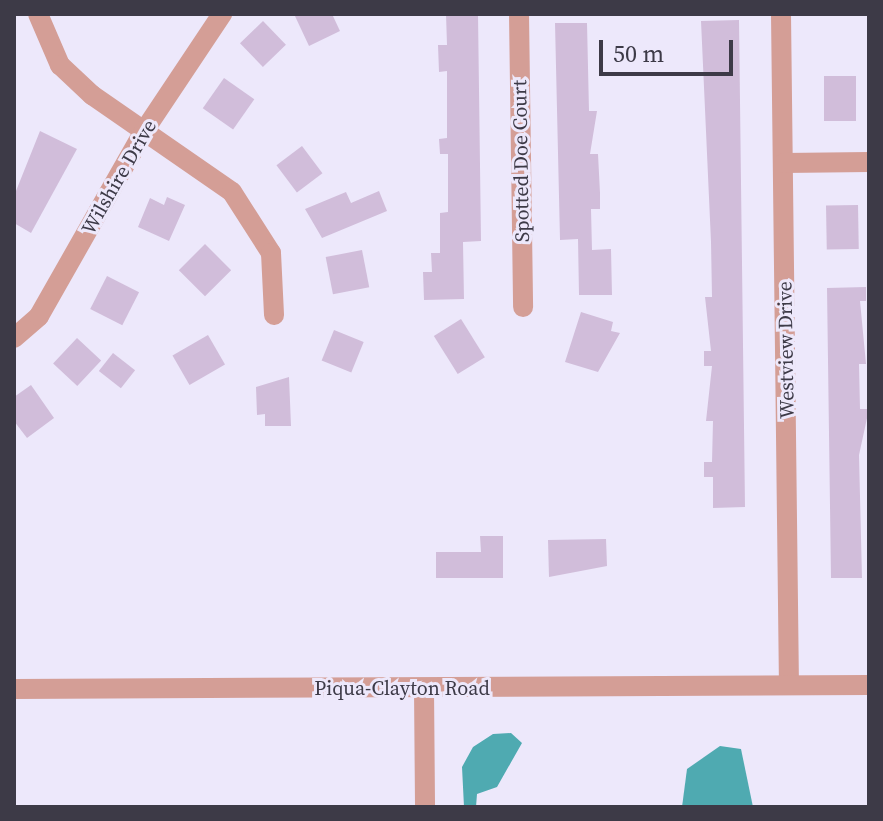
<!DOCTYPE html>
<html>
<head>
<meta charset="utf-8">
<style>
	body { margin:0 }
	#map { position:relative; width:883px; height:821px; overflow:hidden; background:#ede8fb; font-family:"Source Serif 4",serif }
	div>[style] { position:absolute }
	.water>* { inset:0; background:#4faab1 }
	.building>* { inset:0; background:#d1bdda; transform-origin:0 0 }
	.minor>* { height:20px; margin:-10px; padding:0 10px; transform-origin:10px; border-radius:10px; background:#d49e96 }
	span { translate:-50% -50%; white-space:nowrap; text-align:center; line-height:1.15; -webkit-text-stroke:6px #ede8fb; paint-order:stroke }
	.street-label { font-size:20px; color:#3d3a47 }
	.frame { position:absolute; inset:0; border:16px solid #3d3a47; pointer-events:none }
	.scale { position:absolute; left:599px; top:40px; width:134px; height:36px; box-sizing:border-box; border:4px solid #3d3a47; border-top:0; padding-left:10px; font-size:24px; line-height:28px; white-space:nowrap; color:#3d3a47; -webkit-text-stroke:6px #ede8fb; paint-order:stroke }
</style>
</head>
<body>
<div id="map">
	<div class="water">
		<div style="clip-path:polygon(511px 733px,522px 743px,497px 787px,477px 794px,476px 807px,464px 807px,462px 767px,473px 747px,493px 734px)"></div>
		<div style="clip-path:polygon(720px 746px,741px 749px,753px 807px,682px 807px,687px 769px)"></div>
	</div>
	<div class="building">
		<div style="clip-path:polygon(294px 14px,332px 14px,340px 31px,309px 46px)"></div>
		<div style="clip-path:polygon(446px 14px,478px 14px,481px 241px,463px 242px,464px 299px,424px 300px,423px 272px,432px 272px,431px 253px,440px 253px,440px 213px,448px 212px,448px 154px,440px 154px,439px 139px,447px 138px,447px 71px,439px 72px,438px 45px,447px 45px)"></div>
		<div style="clip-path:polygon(739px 20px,745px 507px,713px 508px,713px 477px,704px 477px,704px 462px,712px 462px,713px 421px,706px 421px,712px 366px,704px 366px,704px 351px,711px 351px,705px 297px,712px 297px,711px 242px,701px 21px)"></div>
		<div style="left:263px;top:21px;width:33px;height:32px;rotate:46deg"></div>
		<div style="clip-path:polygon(555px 23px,587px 23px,589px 111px,597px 111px,590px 154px,598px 154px,600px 193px,600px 209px,591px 209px,592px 250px,611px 249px,612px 295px,579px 295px,578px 239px,560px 240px)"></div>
		<div style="left:824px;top:76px;width:32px;height:45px"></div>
		<div style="left:224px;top:78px;width:37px;height:37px;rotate:35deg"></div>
		<div style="clip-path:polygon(40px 131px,77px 149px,31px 233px,14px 223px,14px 196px)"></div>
		<div style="left:302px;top:146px;width:34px;height:32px;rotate:53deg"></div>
		<div style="clip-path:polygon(379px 191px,387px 211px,322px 238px,305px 209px,346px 192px,351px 203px)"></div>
		<div style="clip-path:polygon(167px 197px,185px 205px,169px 241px,138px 227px,150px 198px,164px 205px)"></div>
		<div style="left:858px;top:205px;width:44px;height:32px;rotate:89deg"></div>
		<div style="left:205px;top:244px;width:37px;height:37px;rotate:45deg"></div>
		<div style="left:362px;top:250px;width:38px;height:37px;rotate:79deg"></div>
		<div style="left:107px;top:276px;width:36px;height:37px;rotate:27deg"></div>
		<div style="clip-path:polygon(866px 287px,866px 301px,860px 301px,866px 364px,859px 364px,860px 409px,869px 409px,859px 455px,862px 578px,831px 578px,827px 288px)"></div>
		<div style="clip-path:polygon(581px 312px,613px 322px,611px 331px,620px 333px,598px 372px,565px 362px)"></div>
		<div style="left:461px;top:319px;width:45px;height:32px;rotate:58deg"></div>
		<div style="left:334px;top:330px;width:32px;height:33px;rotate:22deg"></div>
		<div style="left:208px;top:335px;width:34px;height:41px;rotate:60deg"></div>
		<div style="left:77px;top:338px;width:33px;height:35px;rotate:43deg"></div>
		<div style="left:113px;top:353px;width:28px;height:23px;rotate:38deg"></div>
		<div style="clip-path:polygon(289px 377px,291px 426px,265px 426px,265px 414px,257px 415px,256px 387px)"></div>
		<div style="clip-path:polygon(31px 385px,54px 418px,27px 438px,14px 421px,14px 397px)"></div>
		<div style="clip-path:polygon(480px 536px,503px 536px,503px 578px,436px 578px,436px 552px,481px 552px)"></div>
		<div style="clip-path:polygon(606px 539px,607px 566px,549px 577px,548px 540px)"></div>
	</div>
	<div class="minor">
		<div style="left:38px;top:14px;width:56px;rotate:66.7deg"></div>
		<div style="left:60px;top:65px;width:44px;rotate:43.2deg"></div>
		<div style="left:92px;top:95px;width:170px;rotate:34.7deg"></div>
		<div style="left:232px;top:192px;width:72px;rotate:57.4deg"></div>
		<div style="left:271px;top:253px;width:62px;rotate:87.2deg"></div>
		<div style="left:519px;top:14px;width:293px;rotate:89.2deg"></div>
		<div style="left:781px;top:14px;width:671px;rotate:89.32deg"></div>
		<div style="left:784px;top:163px;width:85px;rotate:-0.7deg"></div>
		<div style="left:14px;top:338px;width:33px;rotate:-41deg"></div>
		<div style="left:39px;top:316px;width:213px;rotate:-60.4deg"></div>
		<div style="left:144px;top:131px;width:141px;rotate:-56.3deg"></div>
		<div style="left:14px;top:689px;width:855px;rotate:-0.27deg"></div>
		<div style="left:424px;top:689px;width:118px;rotate:89.5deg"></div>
	</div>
	<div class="street-label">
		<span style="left:521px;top:161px;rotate:-91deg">Spotted Doe Court</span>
		<span style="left:119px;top:177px;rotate:-60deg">Wilshire Drive</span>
		<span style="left:786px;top:350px;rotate:-91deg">Westview Drive</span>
		<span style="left:402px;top:688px">Piqua-Clayton Road</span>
	</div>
	<div class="frame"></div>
	<div class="scale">50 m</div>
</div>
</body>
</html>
